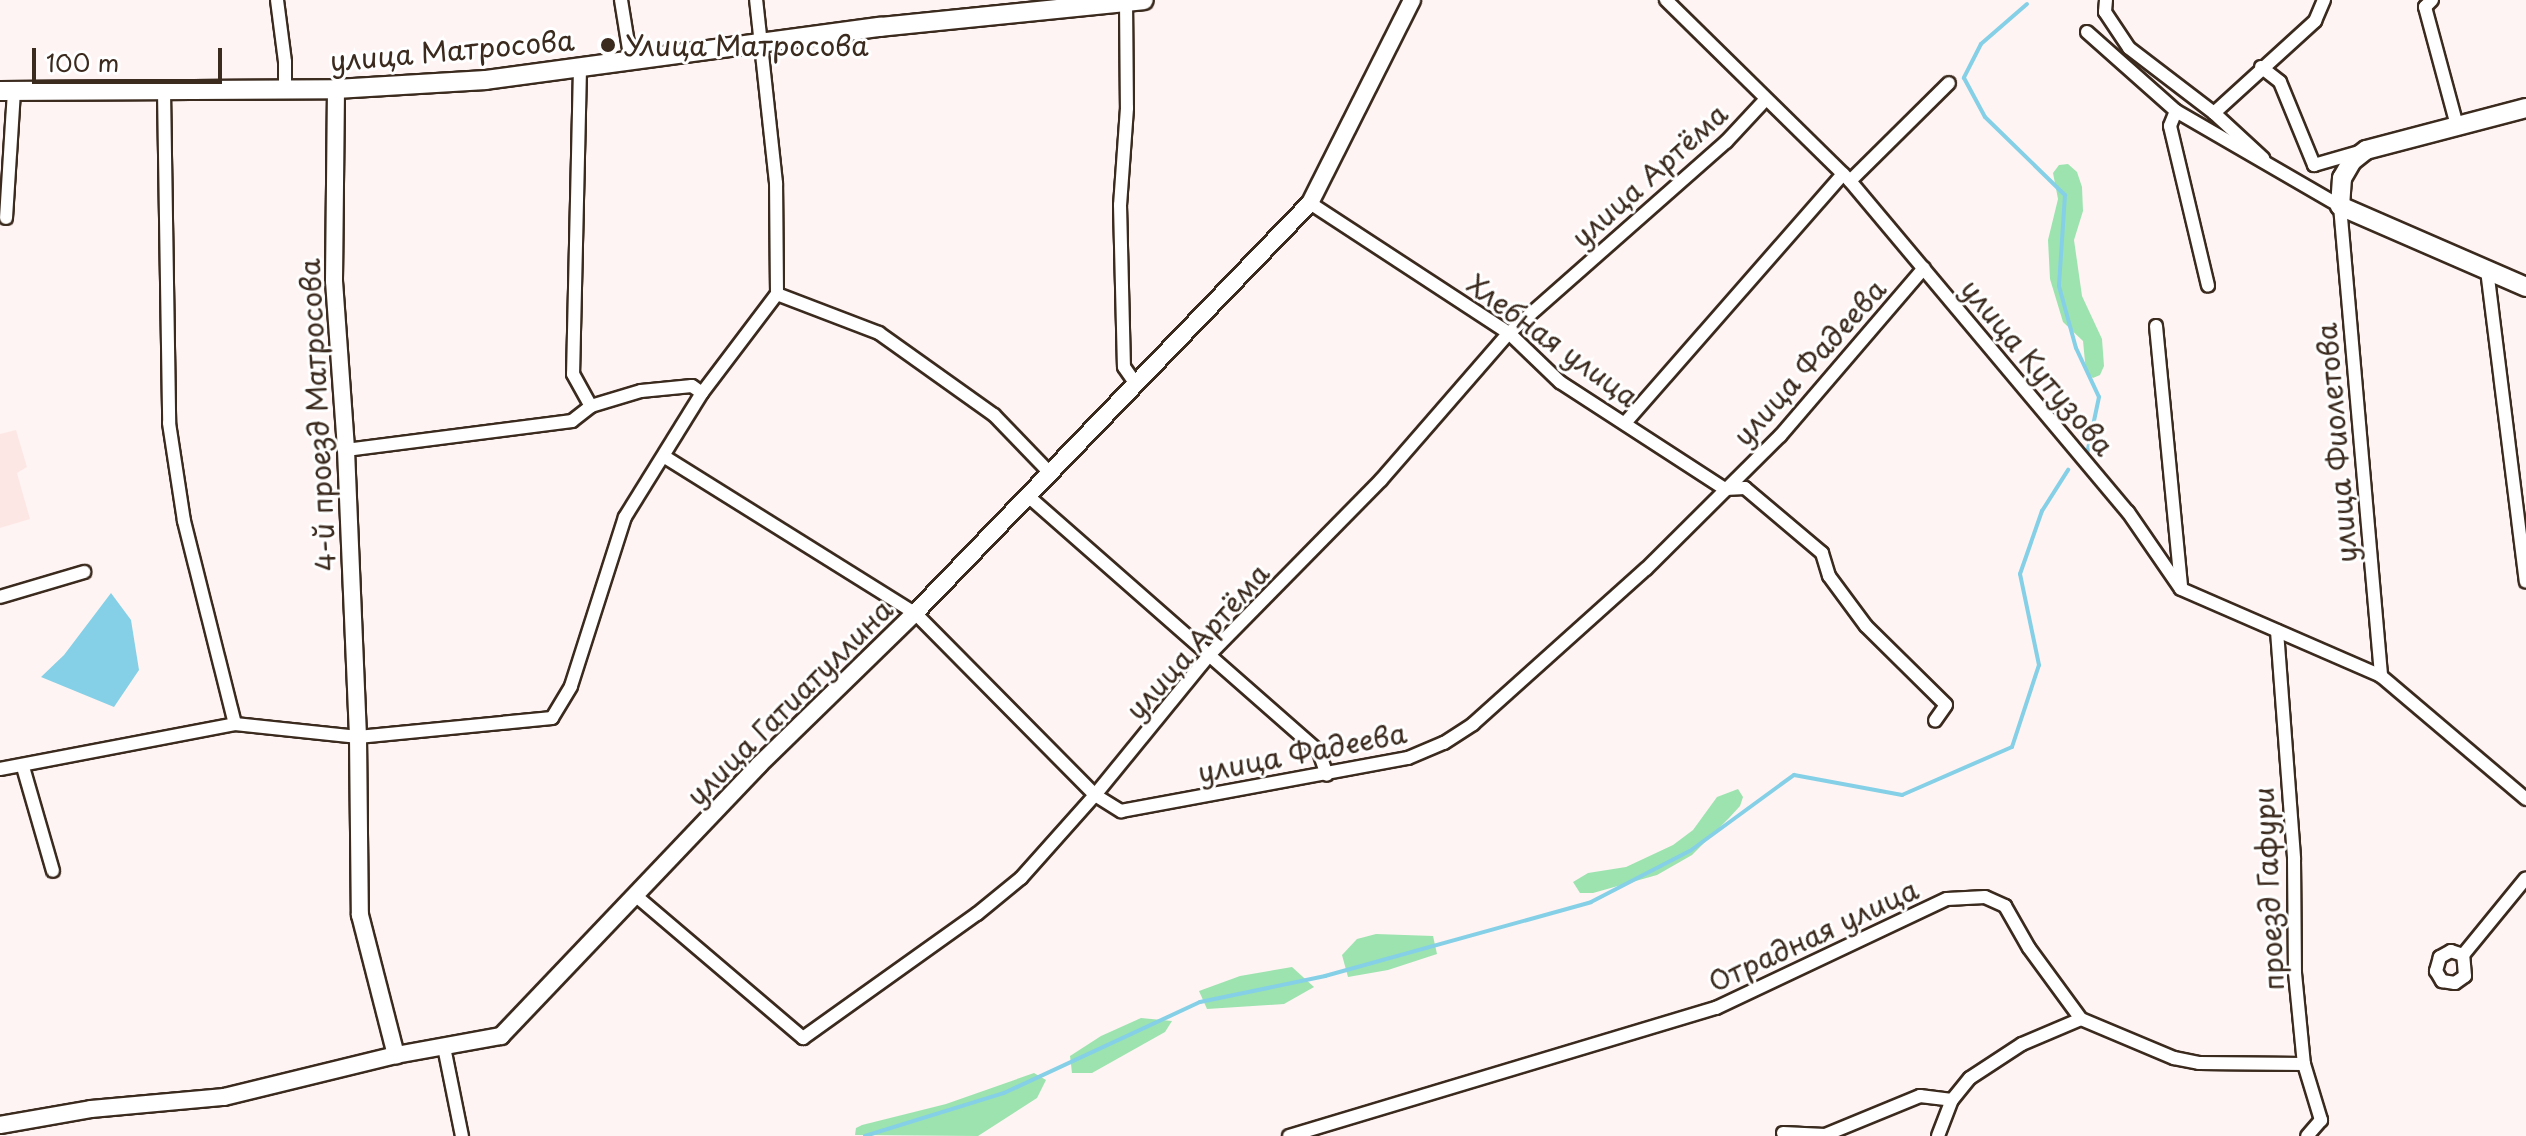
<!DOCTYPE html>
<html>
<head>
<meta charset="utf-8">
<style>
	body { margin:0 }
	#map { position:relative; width:2526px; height:1136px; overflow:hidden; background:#fef4f3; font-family:"Playpen Sans",sans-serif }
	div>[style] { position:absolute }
	.built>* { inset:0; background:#fde7e5 }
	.green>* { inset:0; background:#9de3af }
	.water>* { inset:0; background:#85d0e6 }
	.stream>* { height:4px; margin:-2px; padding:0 2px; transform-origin:2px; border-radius:2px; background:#85d0e6 }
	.roads { filter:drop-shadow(2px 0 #3b2a1e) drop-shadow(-2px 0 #3b2a1e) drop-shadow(0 2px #3b2a1e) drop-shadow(0 -2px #3b2a1e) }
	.minor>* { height:12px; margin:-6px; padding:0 6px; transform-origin:6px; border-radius:6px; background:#fff }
	.tertiary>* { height:16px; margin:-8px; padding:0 8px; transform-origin:8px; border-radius:8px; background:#fff }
	.secondary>* { height:18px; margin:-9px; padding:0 9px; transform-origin:9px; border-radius:9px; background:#fff }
	.dots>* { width:22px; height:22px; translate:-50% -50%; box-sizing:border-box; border:4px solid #fff; border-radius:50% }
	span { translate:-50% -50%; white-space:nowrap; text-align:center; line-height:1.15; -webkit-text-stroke:6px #fff; paint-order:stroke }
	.poi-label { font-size:28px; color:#3b2a1e }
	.left { translate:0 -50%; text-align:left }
	.street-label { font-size:28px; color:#3b2a1e }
	.scale { position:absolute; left:32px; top:48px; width:190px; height:36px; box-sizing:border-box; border:4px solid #3b2a1e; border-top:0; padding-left:10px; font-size:24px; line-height:28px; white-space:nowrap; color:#3b2a1e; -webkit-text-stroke:6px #fff; paint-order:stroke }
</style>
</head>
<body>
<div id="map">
	<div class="built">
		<div style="clip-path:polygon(16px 430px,27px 467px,17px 473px,30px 519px,0 528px,0 434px)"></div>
	</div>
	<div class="green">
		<div style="clip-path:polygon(2068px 164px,2077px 172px,2082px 187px,2083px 211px,2074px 240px,2082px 296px,2102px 339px,2104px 366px,2100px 375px,2093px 378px,2086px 372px,2083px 341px,2063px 322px,2050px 279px,2048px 240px,2058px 199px,2053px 173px,2059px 165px)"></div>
		<div style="clip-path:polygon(1738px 789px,1743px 797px,1740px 806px,1729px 818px,1692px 855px,1657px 875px,1593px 893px,1580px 893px,1573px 882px,1588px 873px,1626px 867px,1673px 845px,1693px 830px,1717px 797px)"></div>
		<div style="clip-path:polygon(1376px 934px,1433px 936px,1437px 954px,1388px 970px,1348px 977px,1342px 955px,1357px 939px)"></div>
		<div style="clip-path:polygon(1292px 967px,1314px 987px,1284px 1004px,1207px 1009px,1199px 991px,1240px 976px)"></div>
		<div style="clip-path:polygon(1141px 1018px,1172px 1021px,1165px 1032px,1092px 1073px,1072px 1073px,1070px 1056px,1101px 1036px)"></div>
		<div style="clip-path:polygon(1034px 1073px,1046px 1080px,1037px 1098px,978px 1136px,855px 1135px,856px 1128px,862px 1125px,946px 1104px)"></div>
	</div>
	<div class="water">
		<div style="clip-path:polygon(111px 593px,131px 620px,139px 670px,114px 707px,41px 677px,64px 655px)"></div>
	</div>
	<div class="stream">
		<div style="left:2027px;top:4px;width:61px;rotate:139deg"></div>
		<div style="left:1981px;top:44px;width:38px;rotate:117deg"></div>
		<div style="left:1964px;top:78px;width:44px;rotate:61.7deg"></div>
		<div style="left:1985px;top:117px;width:112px;rotate:44.3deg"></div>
		<div style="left:2065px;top:195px;width:91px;rotate:93.8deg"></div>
		<div style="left:2059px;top:286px;width:64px;rotate:74.7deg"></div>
		<div style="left:2076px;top:348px;width:54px;rotate:64.9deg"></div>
		<div style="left:2099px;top:397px;width:58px;rotate:101.9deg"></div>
		<div style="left:865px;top:1136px;width:145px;rotate:-17.2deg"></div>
		<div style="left:1004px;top:1093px;width:216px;rotate:-24.9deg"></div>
		<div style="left:1200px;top:1002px;width:128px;rotate:-11.7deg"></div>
		<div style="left:1325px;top:976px;width:276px;rotate:-15.5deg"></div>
		<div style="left:1591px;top:902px;width:111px;rotate:-27.3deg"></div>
		<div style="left:1690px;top:851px;width:129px;rotate:-36.2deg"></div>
		<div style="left:1794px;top:775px;width:110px;rotate:10.5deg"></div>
		<div style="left:1902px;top:795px;width:120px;rotate:-23.6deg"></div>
		<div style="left:2012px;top:747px;width:86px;rotate:-71.8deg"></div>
		<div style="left:2039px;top:665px;width:93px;rotate:-101.8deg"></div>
		<div style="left:2020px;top:574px;width:67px;rotate:-70.8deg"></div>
		<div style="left:2042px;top:511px;width:49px;rotate:-57.6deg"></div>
	</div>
	<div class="roads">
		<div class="minor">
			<div style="left:277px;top:0;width:63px;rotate:82.6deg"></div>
			<div style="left:285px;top:62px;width:28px;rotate:90deg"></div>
			<div style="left:621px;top:0;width:63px;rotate:80.8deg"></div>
			<div style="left:1126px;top:0;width:108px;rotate:89.5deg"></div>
			<div style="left:1127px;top:108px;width:97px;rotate:94.1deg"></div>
			<div style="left:1120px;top:205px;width:162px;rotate:88.6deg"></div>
			<div style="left:1124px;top:367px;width:21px;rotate:55deg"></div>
			<div style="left:1666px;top:0;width:258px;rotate:44.5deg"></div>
			<div style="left:1850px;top:181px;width:432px;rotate:50deg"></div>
			<div style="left:2128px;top:512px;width:93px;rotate:55.5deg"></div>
			<div style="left:2106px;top:0;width:12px;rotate:95deg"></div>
			<div style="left:2105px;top:12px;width:43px;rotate:56.3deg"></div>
			<div style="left:2129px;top:48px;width:107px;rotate:37.4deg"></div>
			<div style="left:2214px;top:113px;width:67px;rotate:42.6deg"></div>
			<div style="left:2432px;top:0;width:10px;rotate:135deg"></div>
			<div style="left:2425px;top:7px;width:123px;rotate:74.9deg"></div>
			<div style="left:2087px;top:32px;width:119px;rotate:41.6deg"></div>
			<div style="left:2176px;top:111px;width:190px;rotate:30.1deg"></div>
			<div style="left:2340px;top:206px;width:472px;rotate:85deg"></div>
			<div style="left:2261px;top:67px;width:24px;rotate:38deg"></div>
			<div style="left:2280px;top:82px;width:90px;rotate:67.7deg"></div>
			<div style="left:2314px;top:165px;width:47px;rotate:-16.1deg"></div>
			<div style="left:580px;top:68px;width:306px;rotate:91.3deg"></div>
			<div style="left:573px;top:374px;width:37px;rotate:61deg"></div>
			<div style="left:164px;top:91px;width:332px;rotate:89.1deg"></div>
			<div style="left:169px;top:423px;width:99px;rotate:81.3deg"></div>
			<div style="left:184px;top:521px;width:209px;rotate:75.9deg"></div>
			<div style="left:2176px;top:111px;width:16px;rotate:112deg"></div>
			<div style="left:2170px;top:126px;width:164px;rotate:76.6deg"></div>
			<div style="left:2214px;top:113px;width:137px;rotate:-42.3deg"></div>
			<div style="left:2315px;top:21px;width:23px;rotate:-67deg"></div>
			<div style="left:1850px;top:181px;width:139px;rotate:-44.7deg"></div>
			<div style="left:1310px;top:203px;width:238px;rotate:33.2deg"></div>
			<div style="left:1509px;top:333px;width:71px;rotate:43.9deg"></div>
			<div style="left:1560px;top:382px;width:197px;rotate:33deg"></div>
			<div style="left:1725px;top:489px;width:20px;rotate:-3deg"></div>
			<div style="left:1745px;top:488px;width:101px;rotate:40.2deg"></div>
			<div style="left:1822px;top:553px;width:24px;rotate:73deg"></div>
			<div style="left:1829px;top:576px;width:62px;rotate:53.5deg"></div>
			<div style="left:1866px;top:626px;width:112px;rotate:44.6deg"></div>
			<div style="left:1946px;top:705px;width:19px;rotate:125deg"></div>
			<div style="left:6px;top:218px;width:126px;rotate:-86.4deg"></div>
			<div style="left:2487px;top:270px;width:314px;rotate:82.9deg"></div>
			<div style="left:777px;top:294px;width:109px;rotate:20.9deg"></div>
			<div style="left:879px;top:333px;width:141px;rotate:35.5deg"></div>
			<div style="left:994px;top:415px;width:81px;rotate:46deg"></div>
			<div style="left:2156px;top:326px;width:261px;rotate:84.5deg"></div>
			<div style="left:1625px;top:423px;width:331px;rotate:-48.8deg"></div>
			<div style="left:346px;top:450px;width:228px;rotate:-7.3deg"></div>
			<div style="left:572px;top:421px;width:24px;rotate:-38deg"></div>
			<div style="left:591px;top:406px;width:52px;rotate:-16.7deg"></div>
			<div style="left:641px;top:391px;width:51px;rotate:-5.6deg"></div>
			<div style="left:692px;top:386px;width:12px;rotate:35deg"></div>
			<div style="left:665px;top:457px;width:295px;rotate:32deg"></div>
			<div style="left:915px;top:613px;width:256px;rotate:45.3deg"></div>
			<div style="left:1095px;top:795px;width:31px;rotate:32deg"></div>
			<div style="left:1121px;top:811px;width:292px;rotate:-10.5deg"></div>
			<div style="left:1408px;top:758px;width:39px;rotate:-23deg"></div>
			<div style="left:1444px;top:743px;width:35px;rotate:-33deg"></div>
			<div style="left:1473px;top:724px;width:232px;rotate:-41.9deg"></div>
			<div style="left:1646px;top:569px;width:189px;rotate:-44.8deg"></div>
			<div style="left:1780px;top:436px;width:221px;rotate:-49.4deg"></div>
			<div style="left:1028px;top:496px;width:388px;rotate:41.3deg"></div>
			<div style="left:1319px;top:752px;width:24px;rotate:71deg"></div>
			<div style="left:2181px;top:589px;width:218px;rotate:23.5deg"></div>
			<div style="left:2381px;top:676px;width:190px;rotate:40.3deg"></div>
			<div style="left:0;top:597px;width:88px;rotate:-16.6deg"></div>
			<div style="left:2277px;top:631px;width:229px;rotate:85.7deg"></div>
			<div style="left:2294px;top:859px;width:114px;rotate:89.5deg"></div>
			<div style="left:2295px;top:973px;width:91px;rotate:84.4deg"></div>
			<div style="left:2304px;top:1064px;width:59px;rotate:73.1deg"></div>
			<div style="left:2321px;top:1120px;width:21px;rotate:131deg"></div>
			<div style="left:23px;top:767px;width:108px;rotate:73.9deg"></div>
			<div style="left:0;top:769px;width:239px;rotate:-10.8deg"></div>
			<div style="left:235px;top:724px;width:124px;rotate:6deg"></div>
			<div style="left:358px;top:737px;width:195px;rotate:-5.6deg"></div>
			<div style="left:552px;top:718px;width:37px;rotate:-59deg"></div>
			<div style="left:571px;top:686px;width:177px;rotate:-72.3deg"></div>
			<div style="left:625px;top:517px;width:146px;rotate:-58.2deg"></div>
			<div style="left:702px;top:393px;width:124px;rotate:-52.9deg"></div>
			<div style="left:777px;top:294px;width:111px;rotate:-90.5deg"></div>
			<div style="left:776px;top:183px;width:184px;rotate:-96.2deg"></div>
			<div style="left:635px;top:895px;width:221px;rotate:40.4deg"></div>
			<div style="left:803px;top:1038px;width:214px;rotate:-35.5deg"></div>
			<div style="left:977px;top:914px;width:57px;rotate:-39.3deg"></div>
			<div style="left:1021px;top:878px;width:111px;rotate:-48.3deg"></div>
			<div style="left:1095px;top:795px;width:181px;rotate:-50.8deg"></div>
			<div style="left:1209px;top:655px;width:245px;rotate:-45.5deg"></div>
			<div style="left:1381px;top:480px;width:195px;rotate:-49deg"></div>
			<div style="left:1509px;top:333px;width:289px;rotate:-41.4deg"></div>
			<div style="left:1726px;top:142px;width:57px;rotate:-47.1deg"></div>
			<div style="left:2463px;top:955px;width:13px;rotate:-162deg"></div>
			<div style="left:2451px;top:951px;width:13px;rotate:151deg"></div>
			<div style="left:2440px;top:957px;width:15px;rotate:106deg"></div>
			<div style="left:2436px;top:971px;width:12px;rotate:59deg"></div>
			<div style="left:2442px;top:981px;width:13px;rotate:9deg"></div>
			<div style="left:2455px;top:983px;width:12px;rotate:-35deg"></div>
			<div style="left:2465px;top:976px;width:21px;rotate:-95deg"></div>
			<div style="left:2463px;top:955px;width:99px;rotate:-50.7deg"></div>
			<div style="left:444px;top:1047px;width:91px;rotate:78.6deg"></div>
			<div style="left:1783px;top:1133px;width:42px;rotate:2.7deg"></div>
			<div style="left:1825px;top:1135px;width:103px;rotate:-22.3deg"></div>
			<div style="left:1920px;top:1096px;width:32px;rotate:7deg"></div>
			<div style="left:1289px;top:1136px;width:446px;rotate:-16.7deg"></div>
			<div style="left:1716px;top:1008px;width:255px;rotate:-25.3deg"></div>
			<div style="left:1947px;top:899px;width:38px;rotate:-3deg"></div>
			<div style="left:1985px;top:897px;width:22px;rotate:24deg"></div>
			<div style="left:2005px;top:906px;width:48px;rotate:60.3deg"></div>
			<div style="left:2029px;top:948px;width:88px;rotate:53.8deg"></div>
			<div style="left:2081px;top:1019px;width:101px;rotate:22.8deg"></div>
			<div style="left:2174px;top:1058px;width:25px;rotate:11deg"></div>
			<div style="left:2199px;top:1063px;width:105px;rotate:0.5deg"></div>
			<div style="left:1938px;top:1136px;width:39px;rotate:-69deg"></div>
			<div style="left:1952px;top:1100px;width:28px;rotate:-51deg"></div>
			<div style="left:1970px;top:1078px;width:62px;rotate:-33.2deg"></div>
			<div style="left:2022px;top:1044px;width:64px;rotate:-23deg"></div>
		</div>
		<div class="tertiary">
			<div style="left:336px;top:89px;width:192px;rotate:90.6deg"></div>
			<div style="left:334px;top:281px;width:169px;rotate:85.9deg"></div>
			<div style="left:346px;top:450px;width:287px;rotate:87.6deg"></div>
			<div style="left:358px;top:737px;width:178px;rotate:89.4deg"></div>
			<div style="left:360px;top:915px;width:145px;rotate:75.6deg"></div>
			<div style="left:0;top:1125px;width:92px;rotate:-10deg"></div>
			<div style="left:91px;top:1109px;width:134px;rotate:-5.2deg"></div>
			<div style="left:224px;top:1097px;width:177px;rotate:-13.7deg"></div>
			<div style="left:396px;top:1055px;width:107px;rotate:-10.3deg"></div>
			<div style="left:501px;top:1036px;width:374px;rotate:-46.4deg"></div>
			<div style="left:759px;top:765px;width:218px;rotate:-44.3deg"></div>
			<div style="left:915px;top:613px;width:569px;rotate:-46.07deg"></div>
			<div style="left:1310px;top:203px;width:227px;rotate:-63.3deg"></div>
		</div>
		<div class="secondary">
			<div style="left:0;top:91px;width:336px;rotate:-0.3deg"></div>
			<div style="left:336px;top:89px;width:150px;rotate:-3.4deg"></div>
			<div style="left:486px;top:80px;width:398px;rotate:-7.7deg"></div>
			<div style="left:880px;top:27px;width:265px;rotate:-5.8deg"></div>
			<div style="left:2526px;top:108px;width:165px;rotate:165.3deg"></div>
			<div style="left:2366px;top:150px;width:18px;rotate:142deg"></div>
			<div style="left:2352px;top:161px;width:20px;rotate:120deg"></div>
			<div style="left:2342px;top:178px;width:28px;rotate:94deg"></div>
			<div style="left:2340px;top:206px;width:203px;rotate:23.5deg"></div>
		</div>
	</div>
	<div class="dots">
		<div style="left:608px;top:45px;background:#3b2a1e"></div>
	</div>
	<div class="poi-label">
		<span class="left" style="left:624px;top:45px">Улица Матросова</span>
	</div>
	<div class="street-label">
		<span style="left:452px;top:50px;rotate:-5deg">улица Матросова</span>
		<span style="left:1649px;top:175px;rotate:-42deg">улица Артёма</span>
		<span style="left:1553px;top:340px;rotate:36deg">Хлебная улица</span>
		<span style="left:1809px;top:362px;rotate:-48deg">улица Фадеева</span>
		<span style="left:2038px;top:367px;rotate:50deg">улица Кутузова</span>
		<span style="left:317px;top:415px;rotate:-93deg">4-й проезд Матросова</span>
		<span style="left:2336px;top:443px;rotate:-95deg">улица Фиолетова</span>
		<span style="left:1197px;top:641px;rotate:-48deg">улица Артёма</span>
		<span style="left:789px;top:702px;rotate:-45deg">улица Гатиатуллина</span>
		<span style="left:1302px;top:752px;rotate:-11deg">улица Фадеева</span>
		<span style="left:2268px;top:889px;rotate:-93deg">проезд Гафури</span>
		<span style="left:1813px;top:935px;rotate:-25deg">Отрадная улица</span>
	</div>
	<div class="scale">100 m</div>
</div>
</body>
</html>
